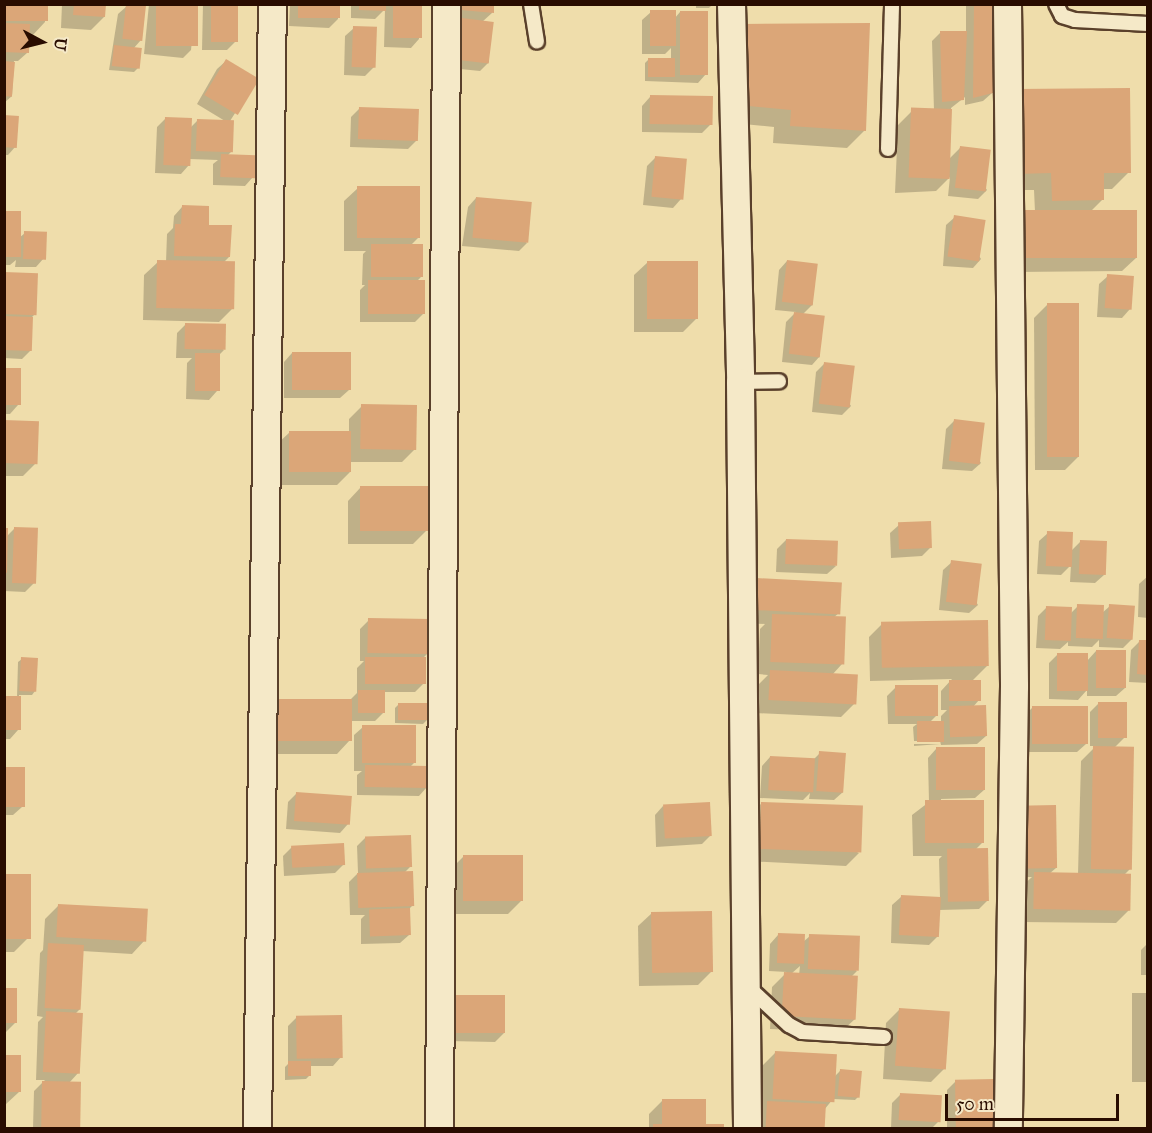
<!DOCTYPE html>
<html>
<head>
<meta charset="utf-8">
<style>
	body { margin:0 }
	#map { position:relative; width:1152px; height:1133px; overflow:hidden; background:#efddab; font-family:"IM FELL Great Primer",serif }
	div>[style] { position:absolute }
	.shadow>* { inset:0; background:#0003; transform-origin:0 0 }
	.building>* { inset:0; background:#dba678; transform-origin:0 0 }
	.roads { filter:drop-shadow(2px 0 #5a402b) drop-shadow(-2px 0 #5a402b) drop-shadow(0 2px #5a402b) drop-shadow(0 -2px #5a402b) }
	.lane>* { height:14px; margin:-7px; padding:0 7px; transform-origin:7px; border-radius:7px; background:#f5e9c8 }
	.street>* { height:27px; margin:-13.5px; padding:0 13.5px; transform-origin:13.5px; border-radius:13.5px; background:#f5e9c8 }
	span { translate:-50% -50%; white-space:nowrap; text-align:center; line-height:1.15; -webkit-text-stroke:5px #f5e9c8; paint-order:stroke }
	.frame { position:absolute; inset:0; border:6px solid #290c00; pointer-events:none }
	.north { position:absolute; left:12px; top:12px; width:60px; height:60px; -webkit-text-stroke:4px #f5e9c8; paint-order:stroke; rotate:97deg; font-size:16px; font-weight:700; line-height:24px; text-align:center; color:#290c00 }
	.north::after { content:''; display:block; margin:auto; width:21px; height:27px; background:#290c00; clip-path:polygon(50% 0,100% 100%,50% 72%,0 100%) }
	.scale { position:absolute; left:945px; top:1094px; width:174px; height:27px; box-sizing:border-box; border:3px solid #290c00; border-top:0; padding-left:8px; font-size:18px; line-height:21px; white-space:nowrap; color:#290c00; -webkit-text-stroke:4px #f5e9c8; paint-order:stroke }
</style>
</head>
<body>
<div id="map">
	<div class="shadow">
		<div style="clip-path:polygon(4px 4px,46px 4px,45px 22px,32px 36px,28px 35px,27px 53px,18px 61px,14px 61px,12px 96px,4px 103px)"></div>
		<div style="clip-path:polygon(62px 4px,105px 4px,104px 17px,91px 30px,61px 28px)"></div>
		<div style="clip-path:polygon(149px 4px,196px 4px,191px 50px,183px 58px,144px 54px)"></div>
		<div style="clip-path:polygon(203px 4px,236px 4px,235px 42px,227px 50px,202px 50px)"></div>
		<div style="clip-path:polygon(290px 4px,338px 4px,338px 19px,329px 28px,289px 26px)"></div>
		<div style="clip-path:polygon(351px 4px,421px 4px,419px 39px,411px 48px,384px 47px,385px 9px,375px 19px,351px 18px)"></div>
		<div style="clip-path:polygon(455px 4px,493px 4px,492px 13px,482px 22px,489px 62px,480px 71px,450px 68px,454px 28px,463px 19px,453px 18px)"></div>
		<div style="clip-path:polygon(696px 4px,713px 4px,709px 8px,696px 8px)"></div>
		<div style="clip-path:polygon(966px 4px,995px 4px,992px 93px,983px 101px,965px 105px,965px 97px,951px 108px,949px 159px,960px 148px,987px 190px,978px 199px,948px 196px,950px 177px,936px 191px,895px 193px,898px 125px,911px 112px,934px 111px,932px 41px,940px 33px,966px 32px)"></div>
		<div style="clip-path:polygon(127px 6px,141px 40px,133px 49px,138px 68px,134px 72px,109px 70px,118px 14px)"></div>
		<div style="clip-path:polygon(651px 12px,674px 19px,680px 12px,706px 74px,698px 83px,645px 81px,645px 63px,649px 59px,671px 59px,671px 48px,665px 54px,642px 54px,642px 20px)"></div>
		<div style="clip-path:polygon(354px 28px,374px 67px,365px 76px,344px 75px,345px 36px)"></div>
		<div style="clip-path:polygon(724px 43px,865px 130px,847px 148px,773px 143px,774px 127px,722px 122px)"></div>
		<div style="clip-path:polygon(226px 61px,257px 79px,230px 121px,232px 151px,228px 155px,253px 177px,245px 186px,213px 185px,213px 164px,218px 160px,189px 159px,189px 165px,181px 174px,155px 173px,157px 127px,166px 118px,191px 127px,198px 120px,225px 121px,197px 104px,217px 69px)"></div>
		<div style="clip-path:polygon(1129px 90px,1129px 172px,1112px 189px,1103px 189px,1103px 199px,1090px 212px,1136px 258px,1122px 271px,1010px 272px,1010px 225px,1023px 212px,1035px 212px,1034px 190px,999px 190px)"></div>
		<div style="clip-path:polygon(650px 97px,711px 124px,702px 133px,642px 132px,642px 106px)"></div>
		<div style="clip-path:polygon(360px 108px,417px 140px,408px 149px,350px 147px,351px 117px)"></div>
		<div style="clip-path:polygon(4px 117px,16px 146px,8px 155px,4px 155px)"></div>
		<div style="clip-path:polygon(656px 157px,681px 199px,673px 208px,643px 205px,647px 166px)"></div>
		<div style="clip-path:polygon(358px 188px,419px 237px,411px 245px,421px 277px,416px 282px,423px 314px,415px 322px,360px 322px,360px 290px,365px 285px,362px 285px,363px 254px,366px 251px,344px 251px,344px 201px)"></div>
		<div style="clip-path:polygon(476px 198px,527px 243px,519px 251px,462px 246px,468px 207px)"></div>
		<div style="clip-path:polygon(182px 207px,207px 226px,229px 257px,222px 264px,232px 309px,219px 322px,143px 320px,144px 275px,158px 262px,166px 262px,167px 234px,173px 228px,174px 216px)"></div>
		<div style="clip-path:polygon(4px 212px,19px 238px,25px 233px,44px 258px,36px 267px,15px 267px,16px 260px,10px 265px,4px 265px)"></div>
		<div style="clip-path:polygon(955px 217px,981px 259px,973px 268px,943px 266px,946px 225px)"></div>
		<div style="clip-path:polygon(787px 261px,813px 304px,802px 315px,820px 356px,812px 365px,782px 362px,786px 322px,796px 312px,775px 310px,779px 270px)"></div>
		<div style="clip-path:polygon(648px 262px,696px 319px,683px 332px,634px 332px,634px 275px)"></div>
		<div style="clip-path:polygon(4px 273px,35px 314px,32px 317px,31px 350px,22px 359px,4px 358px)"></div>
		<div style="clip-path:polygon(1108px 276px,1130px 309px,1122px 318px,1097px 317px,1099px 284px)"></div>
		<div style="clip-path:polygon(1047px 305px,1078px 457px,1065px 470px,1035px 470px,1034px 318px)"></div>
		<div style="clip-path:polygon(186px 324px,224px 350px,218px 356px,217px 391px,209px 400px,186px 399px,187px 363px,192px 358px,176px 358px,177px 333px)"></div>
		<div style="clip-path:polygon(292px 353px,349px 390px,340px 398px,284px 398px,284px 362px)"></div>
		<div style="clip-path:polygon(824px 364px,851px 406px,842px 415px,812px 412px,816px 372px)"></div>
		<div style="clip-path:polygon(4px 369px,18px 405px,10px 414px,4px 414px)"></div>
		<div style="clip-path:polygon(362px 406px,415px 449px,402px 462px,350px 462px,350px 472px,337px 485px,276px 485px,276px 445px,290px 432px,349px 432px,349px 419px)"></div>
		<div style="clip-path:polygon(955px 420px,981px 463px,972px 471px,942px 469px,946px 429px)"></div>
		<div style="clip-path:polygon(4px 421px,36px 463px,23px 476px,4px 476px)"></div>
		<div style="clip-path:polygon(361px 487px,426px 531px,413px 544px,348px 544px,348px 501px)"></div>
		<div style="clip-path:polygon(899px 525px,931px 547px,922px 556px,891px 558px,890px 533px)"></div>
		<div style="clip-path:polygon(14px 529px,34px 583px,25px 592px,4px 591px,4px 530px,6px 537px)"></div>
		<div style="clip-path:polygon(1048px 533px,1071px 551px,1081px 541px,1104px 575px,1095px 583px,1070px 582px,1071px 565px,1061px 575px,1037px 574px,1039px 541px)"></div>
		<div style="clip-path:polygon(786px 540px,836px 566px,827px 574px,776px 572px,777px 549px)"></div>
		<div style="clip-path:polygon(952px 562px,978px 605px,969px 613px,939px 610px,943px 570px)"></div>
		<div style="clip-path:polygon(1148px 576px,1148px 618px,1138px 617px,1139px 584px)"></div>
		<div style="clip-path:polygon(757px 579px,839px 613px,833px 618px,842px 664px,832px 675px,855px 703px,841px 717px,756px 713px,758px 685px,768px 675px,758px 674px,760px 629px,765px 624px,742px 623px,743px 593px)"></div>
		<div style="clip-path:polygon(1078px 606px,1102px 613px,1110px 606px,1132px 639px,1123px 648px,1099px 647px,1099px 640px,1092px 647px,1068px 646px,1068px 642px,1060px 649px,1036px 648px,1038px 616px,1047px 607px,1071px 613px)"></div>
		<div style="clip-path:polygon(369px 620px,429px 652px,422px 659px,424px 683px,415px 692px,384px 692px,384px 712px,375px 721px,350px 721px,350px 740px,337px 754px,260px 754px,260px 714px,349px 701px,357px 693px,357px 668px,364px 661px,360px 661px,360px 629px)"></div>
		<div style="clip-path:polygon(882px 624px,987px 666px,971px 682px,979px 700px,973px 707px,986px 736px,977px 744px,941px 745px,940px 741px,914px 741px,913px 727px,917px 724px,888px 724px,887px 696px,896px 687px,937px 715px,929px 723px,941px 723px,941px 716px,947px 710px,941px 710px,941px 691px,952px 679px,870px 681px,869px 637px)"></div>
		<div style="clip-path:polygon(1139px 642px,1148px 642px,1148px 683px,1129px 682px,1131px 650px)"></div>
		<div style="clip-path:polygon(1096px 651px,1125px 688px,1116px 696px,1087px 696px,1087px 690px,1078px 700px,1049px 699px,1049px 663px,1058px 654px,1087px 661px)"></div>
		<div style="clip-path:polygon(22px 659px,35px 691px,32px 695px,19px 695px,18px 730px,10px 739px,4px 739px,4px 697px,17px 697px,18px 662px)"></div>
		<div style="clip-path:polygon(399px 704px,427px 720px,423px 724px,395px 723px,395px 708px)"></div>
		<div style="clip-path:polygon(1098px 704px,1125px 737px,1114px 748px,1130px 869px,1124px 875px,1129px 910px,1116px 923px,1021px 922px,1021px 887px,1032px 877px,1011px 877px,1010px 816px,1056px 868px,1049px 874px,1078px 874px,1081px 761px,1096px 746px,1090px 746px,1090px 712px)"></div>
		<div style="clip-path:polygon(1033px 707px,1086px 744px,1077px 752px,1023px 752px,1024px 716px)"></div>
		<div style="clip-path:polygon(363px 727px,414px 763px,410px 767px,427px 787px,419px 796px,357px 795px,357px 775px,362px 771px,354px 771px,354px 735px)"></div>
		<div style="clip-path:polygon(914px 744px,940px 744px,914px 746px)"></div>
		<div style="clip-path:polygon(936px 749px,984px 790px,975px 798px,941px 799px,941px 802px,983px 842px,975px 850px,987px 901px,979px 909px,939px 910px,937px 937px,929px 945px,891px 943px,892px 905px,901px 897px,940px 898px,939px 859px,942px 856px,913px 856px,912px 815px,929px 802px,928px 758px)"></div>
		<div style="clip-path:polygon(820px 753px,843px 792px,834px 800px,809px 799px,810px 793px,803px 800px,760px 798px,762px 766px,770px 757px,814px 759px)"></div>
		<div style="clip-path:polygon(4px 768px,23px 769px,22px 807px,13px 815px,4px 815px)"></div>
		<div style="clip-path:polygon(297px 793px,348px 824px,340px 833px,286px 829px,288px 802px)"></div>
		<div style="clip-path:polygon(762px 803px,859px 853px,846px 866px,746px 861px,748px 816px)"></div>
		<div style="clip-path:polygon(663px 806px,710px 836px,702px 844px,656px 847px,655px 815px)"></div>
		<div style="clip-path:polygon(366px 837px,410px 867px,405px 872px,413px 905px,409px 909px,409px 935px,400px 943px,361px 944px,361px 919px,365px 915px,350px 915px,349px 882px,358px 873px,357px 846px)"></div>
		<div style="clip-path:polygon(292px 847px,344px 864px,335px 873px,284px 876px,283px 856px)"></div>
		<div style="clip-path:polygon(463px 857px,522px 900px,508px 914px,450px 914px,450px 870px)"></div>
		<div style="clip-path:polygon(4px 875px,27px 939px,14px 952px,4px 952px)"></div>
		<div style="clip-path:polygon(58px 906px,145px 940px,132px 954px,82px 951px,80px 1009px,75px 1014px,79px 1072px,69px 1083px,80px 1083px,79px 1128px,33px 1128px,34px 1091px,45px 1080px,36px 1080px,38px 1022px,43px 1017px,37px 1016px,40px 953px,43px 950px,45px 919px)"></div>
		<div style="clip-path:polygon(652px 913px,711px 972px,698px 985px,639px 986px,638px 926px)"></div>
		<div style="clip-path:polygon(evenodd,778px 935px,803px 942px,810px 936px,857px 971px,851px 977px,855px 1019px,841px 1032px,770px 1029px,772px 987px,787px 972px,769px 971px,770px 944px,778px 935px,800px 966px,799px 975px,791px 974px,800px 966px)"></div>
		<div style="clip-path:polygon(1148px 943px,1148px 975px,1141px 975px,1141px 950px)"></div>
		<div style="clip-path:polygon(4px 989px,15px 1023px,4px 1034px)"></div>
		<div style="left:1148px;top:993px;width:89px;height:16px;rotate:90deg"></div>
		<div style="clip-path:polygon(457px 996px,504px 1033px,495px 1042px,448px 1041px,448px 1005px)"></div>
		<div style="clip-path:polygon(899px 1010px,944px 1069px,931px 1082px,883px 1079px,886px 1023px)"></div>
		<div style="clip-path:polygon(297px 1017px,341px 1057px,333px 1066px,309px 1066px,310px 1075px,306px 1079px,285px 1080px,285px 1067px,288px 1064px,288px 1026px)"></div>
		<div style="clip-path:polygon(775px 1053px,834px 1077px,840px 1071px,859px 1096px,855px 1100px,833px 1099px,824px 1110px,823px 1128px,758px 1128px,762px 1066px)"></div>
		<div style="clip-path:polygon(4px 1056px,19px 1092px,5px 1105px,4px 1105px)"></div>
		<div style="clip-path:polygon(956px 1081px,993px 1081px,993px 1128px,947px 1128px,947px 1090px)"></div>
		<div style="clip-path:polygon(901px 1094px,938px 1122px,932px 1128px,891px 1128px,892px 1103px)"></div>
		<div style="clip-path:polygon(662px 1101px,704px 1125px,723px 1125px,723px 1128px,649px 1128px,649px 1114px)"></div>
	</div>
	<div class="building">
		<div style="clip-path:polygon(74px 4px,106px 4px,105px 17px,73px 15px)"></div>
		<div style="left:126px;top:4px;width:20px;height:35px;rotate:6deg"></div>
		<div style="left:156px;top:4px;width:42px;height:42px"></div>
		<div style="left:211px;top:4px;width:27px;height:38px"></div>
		<div style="left:298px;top:4px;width:42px;height:14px"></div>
		<div style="clip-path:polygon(359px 4px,386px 4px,386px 11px,359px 10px)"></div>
		<div style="left:393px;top:4px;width:29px;height:34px"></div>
		<div style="clip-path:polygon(462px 4px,494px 4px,494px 13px,461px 10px)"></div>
		<div style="clip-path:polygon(974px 4px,996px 4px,993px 93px,973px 98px)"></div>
		<div style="left:4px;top:5px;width:44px;height:16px"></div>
		<div style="left:650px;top:10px;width:26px;height:36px"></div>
		<div style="left:680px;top:11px;width:28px;height:64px"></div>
		<div style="left:462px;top:18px;width:32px;height:42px;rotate:7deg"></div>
		<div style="left:4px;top:23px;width:26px;height:29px;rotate:2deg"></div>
		<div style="clip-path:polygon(870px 23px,866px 131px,790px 126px,791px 110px,739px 105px,741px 24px)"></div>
		<div style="left:353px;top:26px;width:24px;height:41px;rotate:2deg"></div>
		<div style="clip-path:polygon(940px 31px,967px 31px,964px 100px,942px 102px)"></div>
		<div style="left:114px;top:45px;width:28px;height:21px;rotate:6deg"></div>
		<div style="left:648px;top:58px;width:27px;height:19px"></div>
		<div style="left:226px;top:59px;width:39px;height:42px;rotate:31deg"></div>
		<div style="left:4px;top:61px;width:11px;height:35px;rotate:5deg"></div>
		<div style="clip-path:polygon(1130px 88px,1131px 173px,1104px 173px,1104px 200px,1052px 201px,1051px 173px,1015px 174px,1015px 89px)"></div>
		<div style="left:650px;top:95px;width:63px;height:29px;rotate:1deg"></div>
		<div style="left:359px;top:107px;width:60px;height:32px;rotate:2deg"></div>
		<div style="left:952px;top:109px;width:70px;height:41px;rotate:92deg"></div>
		<div style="left:4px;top:115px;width:15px;height:32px;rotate:4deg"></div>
		<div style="left:165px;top:117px;width:27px;height:48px;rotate:2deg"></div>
		<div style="left:197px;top:119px;width:37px;height:32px;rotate:2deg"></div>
		<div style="left:960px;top:146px;width:31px;height:42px;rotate:7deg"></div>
		<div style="left:221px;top:154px;width:35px;height:23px;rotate:2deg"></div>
		<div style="left:655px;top:156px;width:32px;height:41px;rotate:5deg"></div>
		<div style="left:357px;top:186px;width:63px;height:52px"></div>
		<div style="left:476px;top:197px;width:56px;height:41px;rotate:5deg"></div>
		<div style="clip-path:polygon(182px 205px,209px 206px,209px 225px,232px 225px,230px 257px,174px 256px,175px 224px,181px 224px)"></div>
		<div style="left:1137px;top:210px;width:48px;height:114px;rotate:90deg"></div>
		<div style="left:4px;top:211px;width:17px;height:46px"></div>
		<div style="left:954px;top:215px;width:32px;height:42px;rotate:9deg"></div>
		<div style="left:24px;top:231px;width:23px;height:28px;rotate:2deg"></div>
		<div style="left:371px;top:244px;width:52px;height:33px"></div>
		<div style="left:157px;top:260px;width:78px;height:48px;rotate:1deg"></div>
		<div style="left:787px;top:260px;width:31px;height:42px;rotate:7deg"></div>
		<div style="left:647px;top:261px;width:51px;height:58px"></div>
		<div style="left:4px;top:272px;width:34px;height:42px;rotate:2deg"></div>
		<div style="left:1107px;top:274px;width:27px;height:34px;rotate:4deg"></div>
		<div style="left:368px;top:280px;width:57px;height:34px"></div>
		<div style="left:1047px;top:303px;width:32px;height:154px"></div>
		<div style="left:794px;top:312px;width:31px;height:42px;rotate:7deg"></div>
		<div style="left:4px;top:316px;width:29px;height:34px;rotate:2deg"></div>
		<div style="left:185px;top:323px;width:41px;height:26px;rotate:1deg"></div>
		<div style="left:292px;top:352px;width:59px;height:38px"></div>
		<div style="left:195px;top:353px;width:25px;height:38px"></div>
		<div style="left:824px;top:362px;width:31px;height:42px;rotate:7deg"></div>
		<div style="left:4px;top:368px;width:17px;height:37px"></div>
		<div style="left:361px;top:404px;width:56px;height:45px;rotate:1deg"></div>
		<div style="left:954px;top:419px;width:31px;height:42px;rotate:7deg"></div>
		<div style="left:4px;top:420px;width:35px;height:43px;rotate:2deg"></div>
		<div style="left:289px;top:431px;width:62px;height:41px"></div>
		<div style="left:360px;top:486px;width:68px;height:45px"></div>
		<div style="left:931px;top:521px;width:27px;height:33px;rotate:88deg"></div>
		<div style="left:14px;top:527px;width:24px;height:56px;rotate:2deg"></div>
		<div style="clip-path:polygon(5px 528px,8px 528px,7px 573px,5px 572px)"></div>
		<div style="left:1047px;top:531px;width:26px;height:35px;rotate:2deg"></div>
		<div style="left:786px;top:539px;width:52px;height:25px;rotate:2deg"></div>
		<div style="left:1080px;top:540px;width:27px;height:34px;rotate:2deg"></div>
		<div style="left:951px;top:560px;width:31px;height:42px;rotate:7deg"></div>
		<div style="left:756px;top:578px;width:86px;height:32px;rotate:3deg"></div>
		<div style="left:1077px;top:604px;width:27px;height:34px;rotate:2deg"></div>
		<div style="left:1109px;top:604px;width:26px;height:34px;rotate:4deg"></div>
		<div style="left:1046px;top:606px;width:26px;height:34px;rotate:2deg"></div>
		<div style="left:772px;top:614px;width:74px;height:48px;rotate:2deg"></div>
		<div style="left:368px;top:618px;width:62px;height:35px;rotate:1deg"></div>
		<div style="left:988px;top:620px;width:46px;height:107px;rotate:89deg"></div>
		<div style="clip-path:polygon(1139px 640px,1148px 640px,1148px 675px,1137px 674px)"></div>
		<div style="left:1096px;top:650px;width:30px;height:38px"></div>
		<div style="left:1057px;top:653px;width:31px;height:38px"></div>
		<div style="left:21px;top:657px;width:17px;height:34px;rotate:3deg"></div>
		<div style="left:365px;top:657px;width:61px;height:27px"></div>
		<div style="left:770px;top:670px;width:88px;height:30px;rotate:3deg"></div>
		<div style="left:981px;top:680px;width:21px;height:32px;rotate:90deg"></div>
		<div style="left:895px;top:685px;width:43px;height:31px"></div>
		<div style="left:358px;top:690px;width:27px;height:23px"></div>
		<div style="left:4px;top:696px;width:17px;height:34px"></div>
		<div style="left:352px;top:699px;width:42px;height:79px;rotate:90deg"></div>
		<div style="left:1098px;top:702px;width:29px;height:36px"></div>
		<div style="left:398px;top:703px;width:30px;height:17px"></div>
		<div style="left:986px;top:705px;width:31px;height:37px;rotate:88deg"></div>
		<div style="left:1032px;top:706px;width:56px;height:38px"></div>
		<div style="left:944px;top:721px;width:21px;height:27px;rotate:90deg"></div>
		<div style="left:362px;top:725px;width:54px;height:38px"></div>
		<div style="left:1093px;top:746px;width:41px;height:123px;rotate:1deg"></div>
		<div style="left:985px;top:747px;width:43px;height:49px;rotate:90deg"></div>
		<div style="left:819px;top:751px;width:27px;height:40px;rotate:4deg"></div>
		<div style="left:770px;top:756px;width:45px;height:34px;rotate:3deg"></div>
		<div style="left:365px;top:765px;width:64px;height:22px;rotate:1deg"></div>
		<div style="left:5px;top:767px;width:20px;height:40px"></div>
		<div style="left:296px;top:792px;width:56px;height:29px;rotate:4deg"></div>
		<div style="left:984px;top:800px;width:43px;height:59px;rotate:90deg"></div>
		<div style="left:710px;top:802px;width:34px;height:47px;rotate:87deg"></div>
		<div style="left:761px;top:802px;width:102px;height:47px;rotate:2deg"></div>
		<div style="left:1056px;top:805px;width:63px;height:38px;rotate:89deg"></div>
		<div style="left:411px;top:835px;width:32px;height:46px;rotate:88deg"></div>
		<div style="left:344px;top:843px;width:22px;height:53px;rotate:87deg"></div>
		<div style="left:988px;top:848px;width:53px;height:41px;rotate:89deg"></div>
		<div style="left:463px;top:855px;width:60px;height:46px"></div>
		<div style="left:413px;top:871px;width:35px;height:56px;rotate:88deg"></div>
		<div style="left:1034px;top:872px;width:97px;height:37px;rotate:1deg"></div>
		<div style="left:4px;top:874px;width:27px;height:65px"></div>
		<div style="left:901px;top:895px;width:40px;height:40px;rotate:3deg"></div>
		<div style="left:58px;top:904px;width:90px;height:33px;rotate:3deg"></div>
		<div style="left:410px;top:908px;width:27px;height:41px;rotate:88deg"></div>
		<div style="left:712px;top:911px;width:61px;height:61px;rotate:89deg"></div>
		<div style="left:778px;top:933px;width:27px;height:30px;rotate:2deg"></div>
		<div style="left:809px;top:934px;width:51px;height:35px;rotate:2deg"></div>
		<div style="left:48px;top:943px;width:36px;height:65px;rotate:3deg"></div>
		<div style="left:784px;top:972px;width:74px;height:44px;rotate:3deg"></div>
		<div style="left:4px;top:988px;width:13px;height:35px"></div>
		<div style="left:456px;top:995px;width:49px;height:38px"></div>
		<div style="left:899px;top:1008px;width:51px;height:58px;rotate:4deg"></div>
		<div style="left:46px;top:1011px;width:37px;height:61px;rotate:3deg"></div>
		<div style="left:342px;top:1015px;width:43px;height:46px;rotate:89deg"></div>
		<div style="left:775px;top:1051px;width:62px;height:48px;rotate:3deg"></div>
		<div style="left:4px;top:1055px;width:17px;height:37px"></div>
		<div style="left:311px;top:1061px;width:15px;height:23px;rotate:90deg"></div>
		<div style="left:840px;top:1069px;width:22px;height:27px;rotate:5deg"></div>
		<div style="left:994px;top:1079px;width:49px;height:39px;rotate:89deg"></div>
		<div style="left:42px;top:1081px;width:39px;height:47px;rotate:1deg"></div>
		<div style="left:900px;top:1093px;width:42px;height:27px;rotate:3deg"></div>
		<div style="clip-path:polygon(662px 1099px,706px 1099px,706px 1124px,724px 1124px,724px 1128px,653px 1128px,653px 1124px,662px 1124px)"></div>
		<div style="left:767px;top:1101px;width:59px;height:27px;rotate:3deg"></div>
	</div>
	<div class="roads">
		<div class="lane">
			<div style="left:531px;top:4px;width:38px;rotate:81deg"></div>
			<div style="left:1056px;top:4px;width:13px;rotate:63deg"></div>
			<div style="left:1062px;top:16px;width:14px;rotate:17deg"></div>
			<div style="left:1075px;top:20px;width:73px;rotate:3.1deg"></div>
			<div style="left:888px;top:149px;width:145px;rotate:-88.4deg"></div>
			<div style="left:740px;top:382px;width:39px;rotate:-1deg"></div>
			<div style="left:747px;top:986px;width:57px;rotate:42.9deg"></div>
			<div style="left:789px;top:1025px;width:15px;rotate:28deg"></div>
			<div style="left:802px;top:1032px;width:82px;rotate:3.5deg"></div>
		</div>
		<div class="street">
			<div style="left:731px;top:4px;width:378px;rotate:88.6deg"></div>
			<div style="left:740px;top:382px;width:746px;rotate:89.46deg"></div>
			<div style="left:1007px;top:4px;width:682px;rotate:89.41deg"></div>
			<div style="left:1014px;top:686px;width:442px;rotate:90.8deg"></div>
			<div style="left:257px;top:1128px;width:1124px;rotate:-89.24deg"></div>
			<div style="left:439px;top:1128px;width:1124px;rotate:-89.64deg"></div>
		</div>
	</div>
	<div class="frame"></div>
	<div class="north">U</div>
	<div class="scale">50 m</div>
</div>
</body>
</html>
